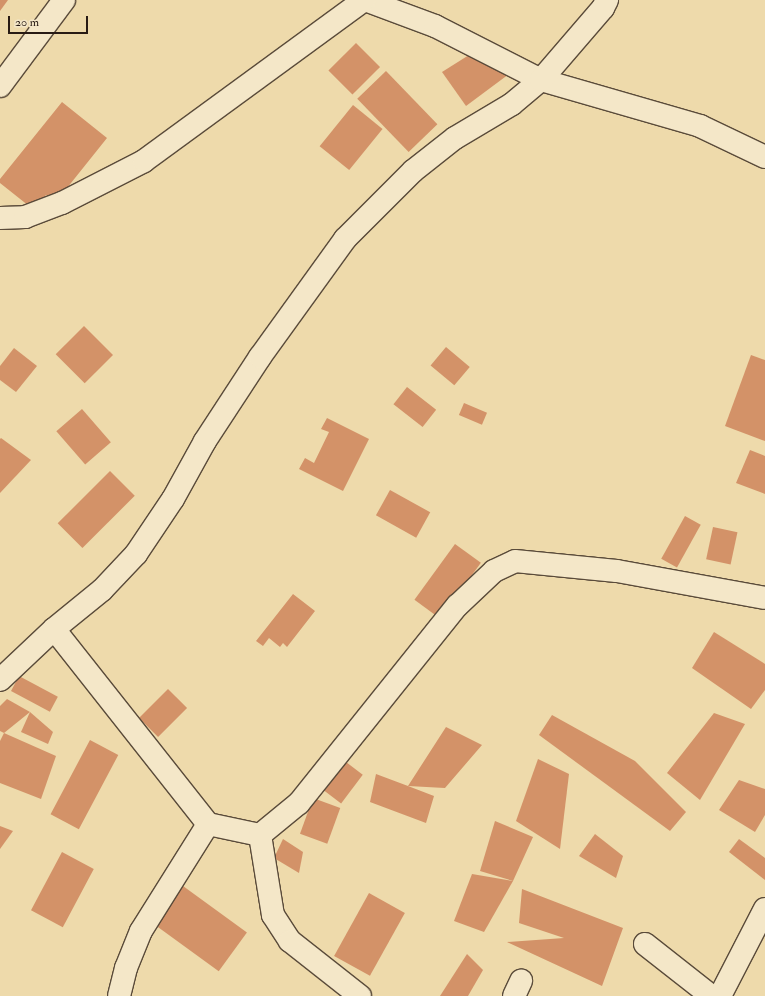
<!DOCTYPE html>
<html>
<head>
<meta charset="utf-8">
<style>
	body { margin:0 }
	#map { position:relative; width:765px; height:996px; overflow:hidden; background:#eedaab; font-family:"IM FELL Double Pica",serif }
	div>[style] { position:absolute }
	.building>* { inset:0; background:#d39268; transform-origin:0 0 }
	.roads { filter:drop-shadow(1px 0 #5a4b3a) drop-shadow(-1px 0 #5a4b3a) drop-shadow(0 1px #5a4b3a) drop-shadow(0 -1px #5a4b3a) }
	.minor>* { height:22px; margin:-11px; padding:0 11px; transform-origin:11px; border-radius:11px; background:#f4e7c8 }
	span { translate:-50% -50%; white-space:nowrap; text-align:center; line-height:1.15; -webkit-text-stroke:3px #f4e7c8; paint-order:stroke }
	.scale { position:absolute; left:8px; top:16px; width:80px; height:18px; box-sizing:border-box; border:2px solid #281b14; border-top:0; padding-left:5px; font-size:12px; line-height:14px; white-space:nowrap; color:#281b14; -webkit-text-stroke:3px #f4e7c8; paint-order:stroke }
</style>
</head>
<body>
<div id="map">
	<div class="building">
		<div style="clip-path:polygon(0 0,8px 0,0 11px)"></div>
		<div style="left:356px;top:43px;width:34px;height:39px;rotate:45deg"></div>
		<div style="clip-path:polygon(469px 55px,509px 74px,466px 106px,442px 72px)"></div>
		<div style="left:386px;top:71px;width:74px;height:40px;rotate:46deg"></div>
		<div style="clip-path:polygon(62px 102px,107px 138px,55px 203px,46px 195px,34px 210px,0 183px,0 179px)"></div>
		<div style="left:353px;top:105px;width:38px;height:53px;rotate:39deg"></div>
		<div style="left:84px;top:326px;width:41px;height:40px;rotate:45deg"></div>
		<div style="left:446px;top:347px;width:31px;height:24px;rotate:40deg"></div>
		<div style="clip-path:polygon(14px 348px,37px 366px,16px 392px,0 380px,0 366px)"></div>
		<div style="clip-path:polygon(751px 355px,765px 360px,765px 441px,725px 426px)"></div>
		<div style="left:407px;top:387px;width:37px;height:22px;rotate:38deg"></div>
		<div style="left:464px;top:403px;width:25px;height:13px;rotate:23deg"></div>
		<div style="left:82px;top:409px;width:44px;height:34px;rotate:49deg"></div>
		<div style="clip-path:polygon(327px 418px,369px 439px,343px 491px,299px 469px,305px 458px,314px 463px,329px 432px,321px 429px)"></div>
		<div style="clip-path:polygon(1px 438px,31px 460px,0 493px,0 439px)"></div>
		<div style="clip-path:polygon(750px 450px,765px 456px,765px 494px,736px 483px)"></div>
		<div style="left:110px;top:471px;width:35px;height:74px;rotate:45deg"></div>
		<div style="left:390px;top:490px;width:46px;height:29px;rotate:29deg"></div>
		<div style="left:685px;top:516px;width:18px;height:49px;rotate:29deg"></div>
		<div style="left:713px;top:527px;width:25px;height:33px;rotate:12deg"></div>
		<div style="left:455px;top:544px;width:32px;height:69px;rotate:36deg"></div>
		<div style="clip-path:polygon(293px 594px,315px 611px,287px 647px,283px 643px,280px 647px,269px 638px,263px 646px,256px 641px)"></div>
		<div style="clip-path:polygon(714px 632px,765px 664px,765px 690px,751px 709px,692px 668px)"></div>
		<div style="left:19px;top:676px;width:44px;height:17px;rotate:28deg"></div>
		<div style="left:168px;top:689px;width:27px;height:41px;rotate:45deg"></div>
		<div style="clip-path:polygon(7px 699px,30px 712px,4px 733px,0 731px,0 706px)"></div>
		<div style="clip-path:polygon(30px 712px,53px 732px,48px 744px,21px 732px)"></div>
		<div style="clip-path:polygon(714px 713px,745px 724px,700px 800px,667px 773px)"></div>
		<div style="clip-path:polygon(552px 715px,635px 761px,686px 812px,670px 831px,539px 735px)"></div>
		<div style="clip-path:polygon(446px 727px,482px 745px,445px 788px,408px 786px,434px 796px,426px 823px,370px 802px,376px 774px,408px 786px)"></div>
		<div style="clip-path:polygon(4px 733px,56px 756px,41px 799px,0 783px,0 741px)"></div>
		<div style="left:90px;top:740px;width:32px;height:84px;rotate:28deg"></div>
		<div style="clip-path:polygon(538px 759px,569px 774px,560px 849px,516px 821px)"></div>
		<div style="left:346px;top:762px;width:21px;height:36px;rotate:37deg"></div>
		<div style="clip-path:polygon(739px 780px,765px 789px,765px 815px,755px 832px,719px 810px)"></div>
		<div style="left:313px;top:798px;width:29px;height:38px;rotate:20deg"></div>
		<div style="clip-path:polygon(495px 821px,533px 837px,513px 881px,480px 871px)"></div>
		<div style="clip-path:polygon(0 826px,13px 831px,0 849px)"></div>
		<div style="clip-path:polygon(595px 834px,623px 856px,616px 878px,579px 856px)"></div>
		<div style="clip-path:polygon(283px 839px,303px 852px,299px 873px,274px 858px)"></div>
		<div style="clip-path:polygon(739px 839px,765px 858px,765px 880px,729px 852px)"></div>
		<div style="left:62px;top:852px;width:36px;height:66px;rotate:28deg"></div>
		<div style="clip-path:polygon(472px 874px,513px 881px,484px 932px,454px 921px)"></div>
		<div style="left:183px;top:886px;width:79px;height:48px;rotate:36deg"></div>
		<div style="clip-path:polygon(522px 889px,623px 928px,602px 986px,507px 942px,564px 938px,519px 923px)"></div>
		<div style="left:369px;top:893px;width:41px;height:72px;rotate:29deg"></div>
		<div style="clip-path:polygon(467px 954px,483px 970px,468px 996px,440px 996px)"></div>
	</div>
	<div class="roads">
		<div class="minor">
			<div style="left:365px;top:0;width:75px;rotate:20.4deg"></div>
			<div style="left:435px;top:26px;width:119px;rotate:27deg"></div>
			<div style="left:541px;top:80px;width:166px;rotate:16.1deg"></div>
			<div style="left:700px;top:126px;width:72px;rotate:25.5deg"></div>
			<div style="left:0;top:86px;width:107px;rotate:-53.3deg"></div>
			<div style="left:0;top:218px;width:25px;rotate:-2deg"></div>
			<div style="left:25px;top:217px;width:40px;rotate:-21deg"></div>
			<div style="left:62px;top:203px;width:92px;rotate:-27.1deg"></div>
			<div style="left:144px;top:161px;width:273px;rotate:-36.2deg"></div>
			<div style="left:54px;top:629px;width:248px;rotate:51.7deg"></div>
			<div style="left:208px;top:824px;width:53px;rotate:11.9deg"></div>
			<div style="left:0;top:680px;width:74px;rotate:-43.4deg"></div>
			<div style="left:54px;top:629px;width:62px;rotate:-39.1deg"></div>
			<div style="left:102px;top:590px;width:50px;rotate:-46.6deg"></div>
			<div style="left:136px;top:554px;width:66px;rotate:-56.1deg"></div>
			<div style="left:173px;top:499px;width:66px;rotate:-61.1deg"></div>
			<div style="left:205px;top:441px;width:100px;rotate:-56.8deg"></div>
			<div style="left:260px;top:357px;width:145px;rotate:-54.2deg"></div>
			<div style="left:345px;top:239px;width:96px;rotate:-45deg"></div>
			<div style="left:413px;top:171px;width:53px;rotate:-38.2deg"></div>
			<div style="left:455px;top:138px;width:66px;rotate:-30.8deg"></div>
			<div style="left:512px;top:104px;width:38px;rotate:-40deg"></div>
			<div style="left:541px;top:80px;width:95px;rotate:-49.3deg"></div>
			<div style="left:603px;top:8px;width:9px;rotate:-63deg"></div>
			<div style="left:260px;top:835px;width:50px;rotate:-39.4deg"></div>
			<div style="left:299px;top:803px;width:253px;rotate:-51.3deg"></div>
			<div style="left:457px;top:606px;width:51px;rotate:-43.4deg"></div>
			<div style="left:494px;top:571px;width:23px;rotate:-25deg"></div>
			<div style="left:515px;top:561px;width:102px;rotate:5.6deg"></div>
			<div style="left:617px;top:571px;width:150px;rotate:10.3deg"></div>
			<div style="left:260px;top:835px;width:81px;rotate:80.8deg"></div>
			<div style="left:273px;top:915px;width:31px;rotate:57deg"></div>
			<div style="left:290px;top:941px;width:89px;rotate:38.2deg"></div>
			<div style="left:645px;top:944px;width:84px;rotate:38.2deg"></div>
			<div style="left:119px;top:996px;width:29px;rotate:-76deg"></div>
			<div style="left:126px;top:968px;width:40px;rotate:-68deg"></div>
			<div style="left:141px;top:931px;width:126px;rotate:-57.9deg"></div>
			<div style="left:514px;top:996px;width:17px;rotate:-65deg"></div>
			<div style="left:720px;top:996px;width:98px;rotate:-62.7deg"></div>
		</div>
	</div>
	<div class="scale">20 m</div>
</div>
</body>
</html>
